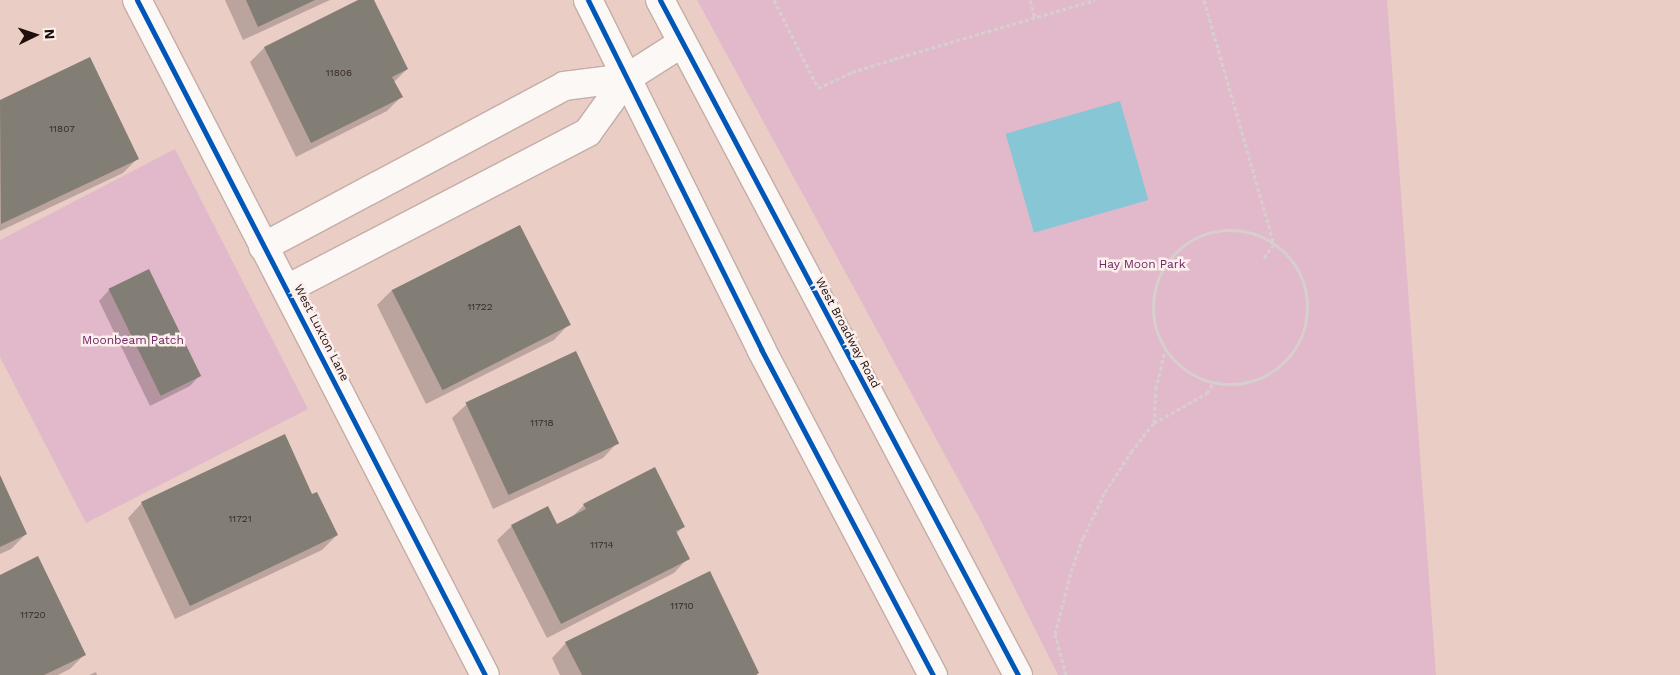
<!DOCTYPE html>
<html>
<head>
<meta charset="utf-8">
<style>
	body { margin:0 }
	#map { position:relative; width:1680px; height:675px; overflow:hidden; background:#eacdc5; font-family:"Work Sans",sans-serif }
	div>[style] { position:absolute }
	.green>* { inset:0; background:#e2b9ca }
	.water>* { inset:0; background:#86c6d5; transform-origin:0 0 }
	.shadow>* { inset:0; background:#0003 }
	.building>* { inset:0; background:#827d75; transform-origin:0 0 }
	.path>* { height:3px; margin-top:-1.5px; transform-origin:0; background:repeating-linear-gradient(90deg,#d7cfcd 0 4px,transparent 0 6.5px) }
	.path>.ring { margin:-1.5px; padding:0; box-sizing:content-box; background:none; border:3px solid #d7cfcd; border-radius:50% }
	.roads { filter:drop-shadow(1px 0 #c4ada7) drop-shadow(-1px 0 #c4ada7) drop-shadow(0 1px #c4ada7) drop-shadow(0 -1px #c4ada7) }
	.minor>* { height:28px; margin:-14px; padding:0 14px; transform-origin:14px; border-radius:14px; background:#fcf8f6 }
	.secondary>* { height:28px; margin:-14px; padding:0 14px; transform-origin:14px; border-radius:14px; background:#fcf8f6 }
	.cycleway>* { height:5px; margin:-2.5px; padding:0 2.5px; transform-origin:2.5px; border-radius:2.5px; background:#0057b8 }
	span { translate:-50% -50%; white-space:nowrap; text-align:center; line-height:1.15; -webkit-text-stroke:5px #fbf0ed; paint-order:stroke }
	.number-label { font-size:10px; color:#382a25 }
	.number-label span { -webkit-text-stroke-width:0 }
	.park-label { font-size:12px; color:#722664 }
	.street-label { font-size:12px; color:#200f0a }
	.north { position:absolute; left:10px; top:10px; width:50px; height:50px; -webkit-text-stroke:4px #fbf0ed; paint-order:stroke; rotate:86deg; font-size:14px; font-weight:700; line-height:20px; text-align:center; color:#200f0a }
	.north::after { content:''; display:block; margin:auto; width:18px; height:22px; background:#200f0a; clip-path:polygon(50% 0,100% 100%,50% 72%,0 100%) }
</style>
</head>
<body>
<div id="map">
	<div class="green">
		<div style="clip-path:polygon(697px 0,1387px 0,1436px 675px,1058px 675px,982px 523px)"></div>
		<div style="clip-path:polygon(175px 149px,308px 409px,86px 523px,0 357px,0 240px)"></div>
	</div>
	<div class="water">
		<div style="left:1120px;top:101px;width:103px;height:119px;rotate:74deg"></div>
	</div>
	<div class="shadow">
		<div style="clip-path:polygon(225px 0,330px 0,243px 40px)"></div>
		<div style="clip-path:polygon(360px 0,373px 0,407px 69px,394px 82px,401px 97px,387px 111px,296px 157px,250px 62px,264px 48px)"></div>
		<div style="clip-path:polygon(90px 58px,137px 159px,123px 173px,0 231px,0 101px)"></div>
		<div style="clip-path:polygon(519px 226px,568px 325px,554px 340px,426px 404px,377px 305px,392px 290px)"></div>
		<div style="clip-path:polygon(149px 271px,200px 375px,190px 386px,150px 406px,99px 301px,109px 290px)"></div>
		<div style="clip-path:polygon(467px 404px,617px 443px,603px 458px,493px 509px,452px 418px)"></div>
		<div style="clip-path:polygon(0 478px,26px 534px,11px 549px,0 554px)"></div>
		<div style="clip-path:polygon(311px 495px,337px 535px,322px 550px,175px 619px,128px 518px,142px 503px)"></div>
		<div style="clip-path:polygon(584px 505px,683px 527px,676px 534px,688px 558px,674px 573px,547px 638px,497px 540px,512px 526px,557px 525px,571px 518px)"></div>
		<div style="clip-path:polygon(0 576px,84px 655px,70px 669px,58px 675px,0 675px)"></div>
		<div style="clip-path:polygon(566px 643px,756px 675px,560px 675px,552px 658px)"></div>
		<div style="clip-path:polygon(96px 672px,97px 675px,89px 675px)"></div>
	</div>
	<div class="building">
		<div style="clip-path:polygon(246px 0,315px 0,258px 27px)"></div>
		<div style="clip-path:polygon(358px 0,374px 0,408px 69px,392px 77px,403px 97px,311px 143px,264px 47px)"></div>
		<div style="clip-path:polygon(90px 57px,139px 159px,1px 224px,0 100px)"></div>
		<div style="left:520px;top:225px;width:112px;height:144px;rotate:63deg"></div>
		<div style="left:149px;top:269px;width:119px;height:45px;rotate:64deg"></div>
		<div style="left:576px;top:351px;width:102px;height:122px;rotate:65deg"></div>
		<div style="clip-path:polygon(285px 434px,312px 494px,317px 492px,338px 535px,190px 606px,141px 502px)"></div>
		<div style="clip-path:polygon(655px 467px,685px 527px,676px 531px,690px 559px,561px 624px,511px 525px,548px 506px,557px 524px,586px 509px,583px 504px)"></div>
		<div style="clip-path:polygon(0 475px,27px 534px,0 547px)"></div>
		<div style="clip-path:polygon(38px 556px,86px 655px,44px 675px,0 675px,0 575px)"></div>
		<div style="clip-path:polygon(710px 571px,759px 673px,756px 675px,582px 675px,565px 642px)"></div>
	</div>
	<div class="path">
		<div style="left:774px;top:0;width:98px;rotate:63.4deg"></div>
		<div style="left:818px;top:88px;width:38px;rotate:-25deg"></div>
		<div style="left:852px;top:72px;width:44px;rotate:-17.2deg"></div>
		<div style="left:894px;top:59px;width:209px;rotate:-16.4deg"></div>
		<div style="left:1030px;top:0;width:19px;rotate:74deg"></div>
		<div style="left:1204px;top:0;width:254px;rotate:74deg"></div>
		<div style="left:1274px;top:244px;width:17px;rotate:126deg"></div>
		<div class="ring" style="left:1153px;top:230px;width:151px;height:151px"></div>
		<div style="left:1154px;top:423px;width:34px;rotate:-87deg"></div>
		<div style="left:1156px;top:389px;width:40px;rotate:-77deg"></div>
		<div style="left:1066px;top:675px;width:42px;rotate:-105deg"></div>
		<div style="left:1055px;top:634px;width:64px;rotate:-75.5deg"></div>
		<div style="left:1071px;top:572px;width:36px;rotate:-71deg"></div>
		<div style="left:1083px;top:538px;width:51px;rotate:-64.4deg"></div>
		<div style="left:1105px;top:492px;width:48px;rotate:-57deg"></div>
		<div style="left:1131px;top:452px;width:37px;rotate:-52deg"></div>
		<div style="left:1154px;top:423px;width:61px;rotate:-29.5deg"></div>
		<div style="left:1207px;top:393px;width:13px;rotate:-58deg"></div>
	</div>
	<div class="roads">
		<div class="minor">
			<div style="left:137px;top:0;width:759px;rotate:62.73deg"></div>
			<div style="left:263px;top:247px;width:341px;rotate:-28.1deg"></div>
			<div style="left:564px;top:86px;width:64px;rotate:-7.2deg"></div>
			<div style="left:287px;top:289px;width:339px;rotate:-27.5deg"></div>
			<div style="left:588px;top:132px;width:67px;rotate:-54.2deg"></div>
			<div style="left:627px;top:78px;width:65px;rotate:-32.5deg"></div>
		</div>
		<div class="secondary">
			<div style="left:588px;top:0;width:390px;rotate:63.6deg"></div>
			<div style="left:761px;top:349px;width:369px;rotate:62.2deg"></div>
			<div style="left:660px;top:0;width:764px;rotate:62.06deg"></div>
		</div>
	</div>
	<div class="cycleway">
		<div style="left:137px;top:0;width:759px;rotate:62.73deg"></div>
		<div style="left:588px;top:0;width:390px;rotate:63.6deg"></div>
		<div style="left:761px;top:349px;width:369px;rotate:62.2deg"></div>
		<div style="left:660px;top:0;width:764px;rotate:62.06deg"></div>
	</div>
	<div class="number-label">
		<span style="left:339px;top:73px">11806</span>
		<span style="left:62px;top:129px">11807</span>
		<span style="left:480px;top:307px">11722</span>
		<span style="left:542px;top:423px">11718</span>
		<span style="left:240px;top:519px">11721</span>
		<span style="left:602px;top:545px">11714</span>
		<span style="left:682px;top:606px">11710</span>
		<span style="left:33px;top:615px">11720</span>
	</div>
	<div class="park-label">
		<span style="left:1142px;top:265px">Hay Moon Park</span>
		<span style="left:133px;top:341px">Moonbeam Patch</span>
	</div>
	<div class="street-label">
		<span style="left:321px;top:333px;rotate:63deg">West Luxton Lane</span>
		<span style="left:847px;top:333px;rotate:62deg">West Broadway Road</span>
	</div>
	<div class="north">N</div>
</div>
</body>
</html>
